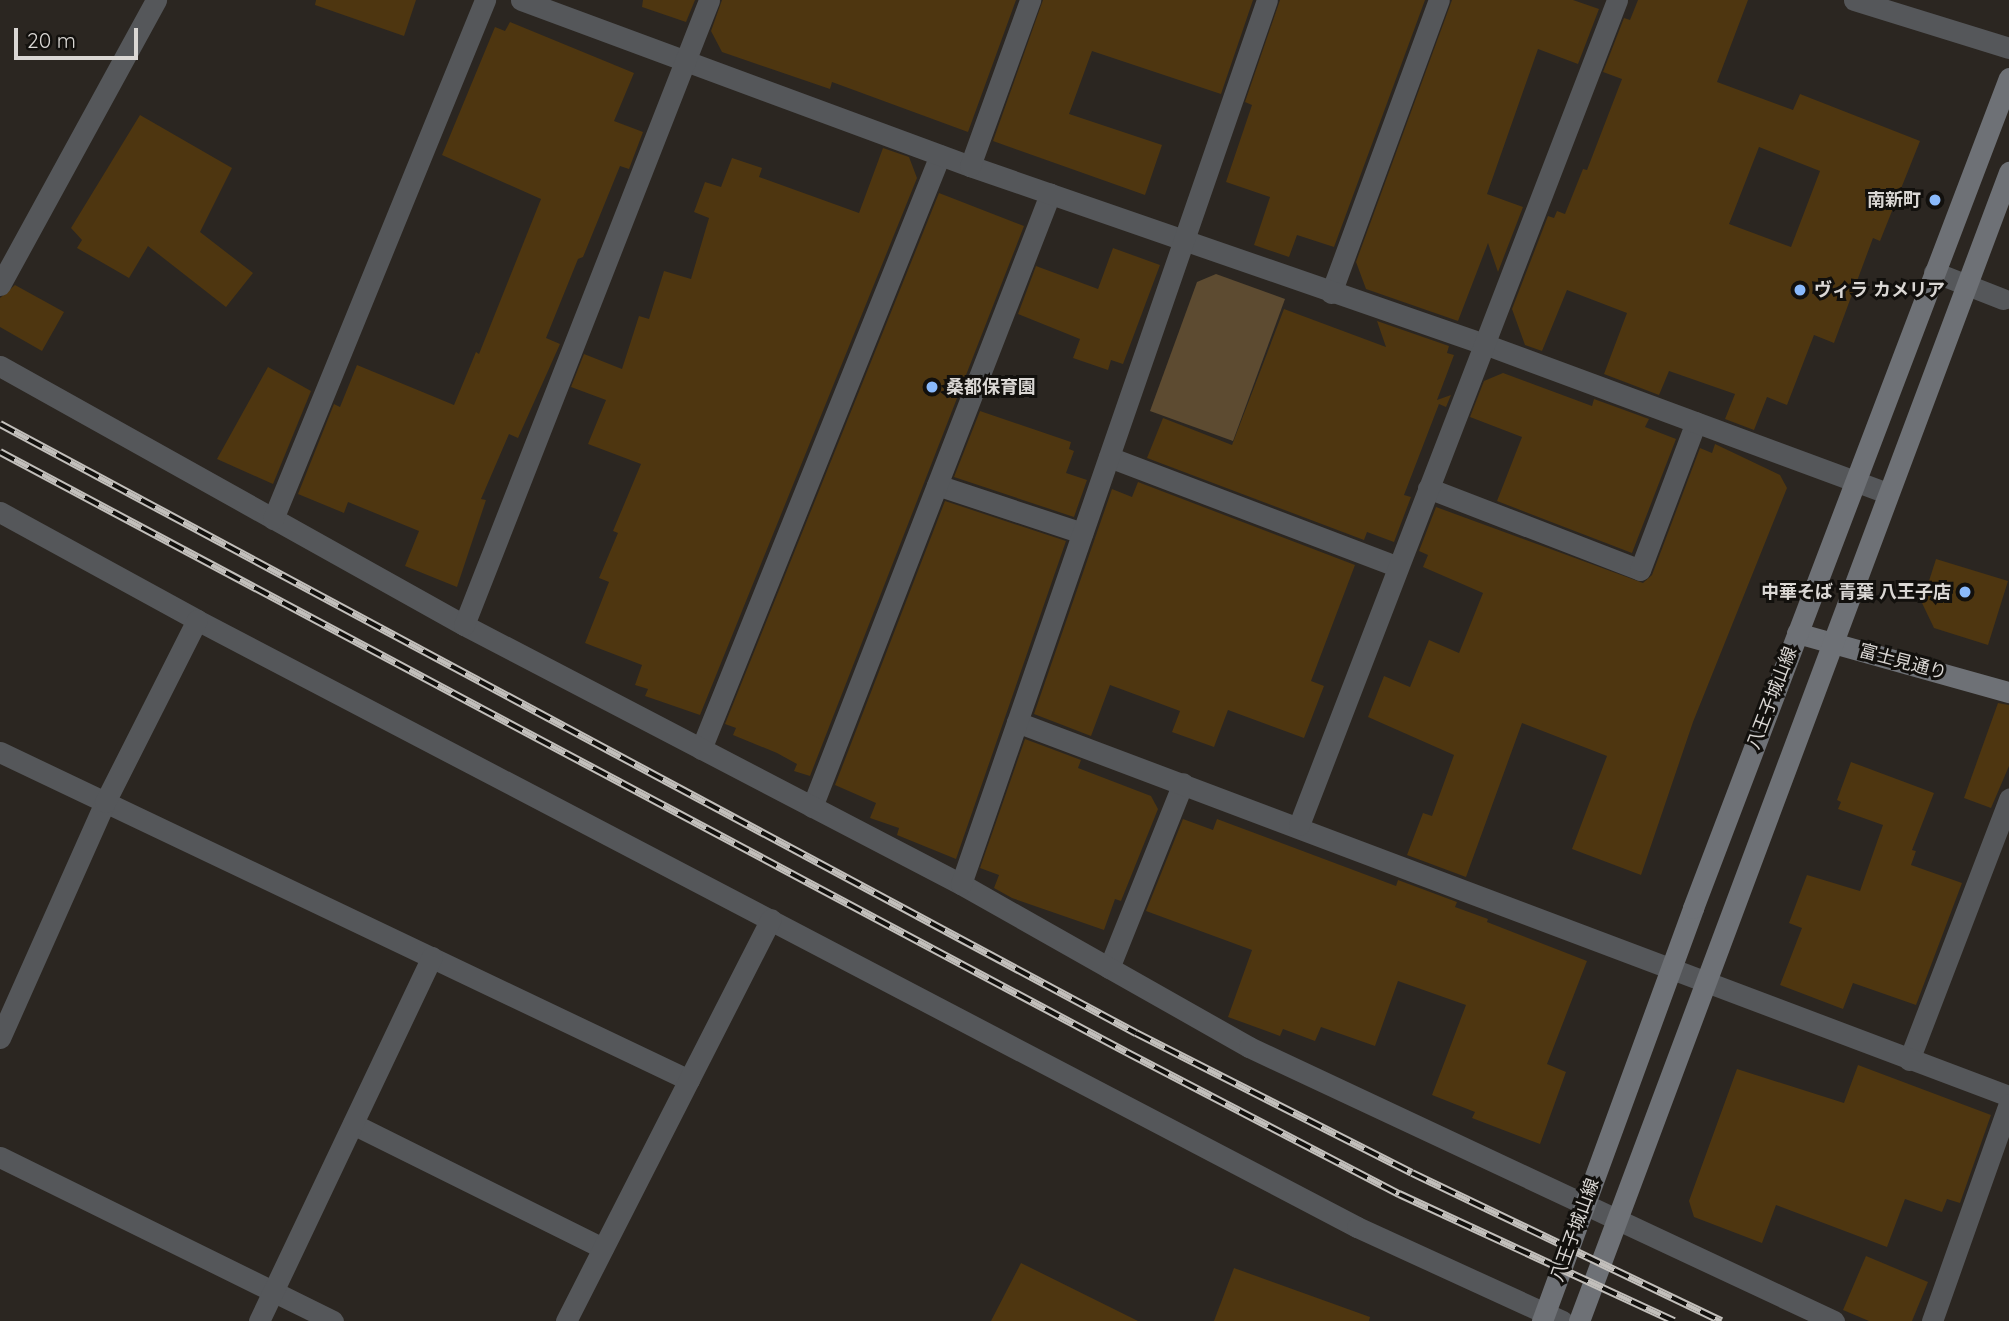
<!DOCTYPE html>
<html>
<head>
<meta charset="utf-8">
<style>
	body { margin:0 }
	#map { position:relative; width:2009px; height:1321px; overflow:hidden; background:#2b2621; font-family:Quicksand,"Noto Sans JP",sans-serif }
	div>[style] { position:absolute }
	.green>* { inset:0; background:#5d4b31 }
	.building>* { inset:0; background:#4e3610 }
	.lane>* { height:21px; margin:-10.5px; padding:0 10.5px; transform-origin:10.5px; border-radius:10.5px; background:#55575a }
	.street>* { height:21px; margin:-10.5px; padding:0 10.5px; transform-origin:10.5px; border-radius:10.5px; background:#55575a }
	.secondary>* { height:21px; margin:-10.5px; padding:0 10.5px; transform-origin:10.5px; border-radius:10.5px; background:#6e7176 }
	.rail>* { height:8px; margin-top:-4px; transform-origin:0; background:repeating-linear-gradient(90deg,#12100d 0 16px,#c2bfbb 0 32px); box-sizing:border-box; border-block:2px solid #c2bfbb }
	.dots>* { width:19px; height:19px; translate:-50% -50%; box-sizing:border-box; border:4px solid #12100d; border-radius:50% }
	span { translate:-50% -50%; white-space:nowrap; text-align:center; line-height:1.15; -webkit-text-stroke:6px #12100d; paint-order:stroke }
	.poi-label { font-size:18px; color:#dad7d4; font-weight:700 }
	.right { translate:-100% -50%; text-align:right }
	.left { translate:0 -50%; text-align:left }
	.street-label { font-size:18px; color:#dad7d4 }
	.scale { position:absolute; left:14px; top:28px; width:124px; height:32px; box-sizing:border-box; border:4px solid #dad7d4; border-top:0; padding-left:9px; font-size:21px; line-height:24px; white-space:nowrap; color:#dad7d4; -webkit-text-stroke:5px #12100d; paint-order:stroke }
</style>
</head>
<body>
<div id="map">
	<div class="green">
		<div style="clip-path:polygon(1216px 274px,1285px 299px,1233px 441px,1150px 411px,1197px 282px)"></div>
	</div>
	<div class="building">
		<div style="clip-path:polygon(316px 0,416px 0,404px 36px,315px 5px)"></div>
		<div style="clip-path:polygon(643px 0,695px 0,686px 22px,642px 7px)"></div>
		<div style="clip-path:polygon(722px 0,1016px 0,968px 132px,832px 82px,830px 89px,722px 52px,711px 31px)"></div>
		<div style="clip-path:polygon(1043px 0,1253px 0,1221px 94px,1092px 51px,1069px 114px,1162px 145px,1145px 195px,993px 141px)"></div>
		<div style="clip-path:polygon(1280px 0,1425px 0,1334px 247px,1297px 235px,1289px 257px,1254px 245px,1270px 197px,1226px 182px,1252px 105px,1245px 102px)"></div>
		<div style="clip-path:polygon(1452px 0,1573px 0,1599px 9px,1578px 64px,1538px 49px,1487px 194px,1523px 207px,1498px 272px,1488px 243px,1458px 321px,1366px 289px,1356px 262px)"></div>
		<div style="clip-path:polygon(evenodd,1638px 0,1748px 0,1717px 82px,1793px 110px,1800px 94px,1920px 141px,1880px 241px,1873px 238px,1834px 343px,1814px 335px,1787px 405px,1767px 397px,1754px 430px,1725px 419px,1735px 394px,1669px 371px,1659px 395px,1604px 374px,1627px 313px,1567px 290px,1542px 351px,1525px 345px,1512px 309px,1548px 216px,1554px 218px,1557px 211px,1565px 214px,1583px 169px,1587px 170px,1622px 79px,1603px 72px,1624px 18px,1630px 20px,1638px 0,1759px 147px,1820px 171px,1791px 247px,1729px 224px,1759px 147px)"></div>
		<div style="clip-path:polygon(510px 22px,634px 73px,614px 121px,643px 132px,629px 169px,620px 166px,583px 257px,578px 259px,546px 338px,560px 344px,518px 438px,509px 434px,481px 499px,486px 500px,457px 587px,405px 566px,419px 531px,348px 502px,344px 513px,298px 494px,334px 404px,340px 407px,357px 365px,454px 405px,476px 352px,479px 354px,541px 199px,442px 155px,495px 27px,505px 31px)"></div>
		<div style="clip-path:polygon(140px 115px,232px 168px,200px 232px,253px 273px,226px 307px,148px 246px,129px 278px,77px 248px,82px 240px,71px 228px)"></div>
		<div style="clip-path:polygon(883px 148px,909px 157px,917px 178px,700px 715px,645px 696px,648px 689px,635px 685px,642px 665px,585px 643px,609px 582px,599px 578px,618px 533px,613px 531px,641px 464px,588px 444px,606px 400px,571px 387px,584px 354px,622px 369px,639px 316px,649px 319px,664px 271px,691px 279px,709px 218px,694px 212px,705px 182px,721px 187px,732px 158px,762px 168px,759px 177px,859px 213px)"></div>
		<div style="clip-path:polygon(939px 193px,1024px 226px,810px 776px,794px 771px,797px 764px,777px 753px,733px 735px,736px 728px,725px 724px)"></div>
		<div style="clip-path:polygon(1113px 248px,1160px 265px,1123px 364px,1111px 360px,1108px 370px,1073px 358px,1080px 339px,1018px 314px,1036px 266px,1098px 289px)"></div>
		<div style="clip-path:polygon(15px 285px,64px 312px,42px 351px,0 327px,0 298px)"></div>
		<div style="clip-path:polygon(1284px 309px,1386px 347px,1377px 321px,1449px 346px,1447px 353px,1454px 355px,1437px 400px,1451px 395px,1446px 407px,1439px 404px,1404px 495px,1411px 497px,1394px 542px,1367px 532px,1364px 540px,1147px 458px,1163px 418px,1232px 445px)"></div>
		<div style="clip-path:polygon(268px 367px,311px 391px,273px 484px,217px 459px)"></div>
		<div style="clip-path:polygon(1503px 373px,1592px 406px,1594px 399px,1649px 419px,1645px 427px,1676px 439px,1632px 553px,1497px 501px,1522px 437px,1470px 417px,1484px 381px)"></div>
		<div style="clip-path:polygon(980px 411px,1071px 442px,1069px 449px,1074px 451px,1066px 473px,1087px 480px,1074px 517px,954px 477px)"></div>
		<div style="clip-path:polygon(1715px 444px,1780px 475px,1787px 488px,1693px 722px,1641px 875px,1572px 849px,1607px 756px,1522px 723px,1466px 877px,1407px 855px,1423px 813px,1432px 816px,1454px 755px,1368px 717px,1384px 676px,1410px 687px,1429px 640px,1459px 653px,1483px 593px,1423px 567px,1428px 555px,1419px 551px,1436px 507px,1643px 583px,1652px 575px,1700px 448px,1712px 453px)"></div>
		<div style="clip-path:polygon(1138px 482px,1355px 565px,1311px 681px,1324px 686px,1304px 738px,1228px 710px,1214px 747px,1172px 732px,1180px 711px,1110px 685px,1091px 736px,1034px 714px,1112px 489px,1132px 497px)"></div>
		<div style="clip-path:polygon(945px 501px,1066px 541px,956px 859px,897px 835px,899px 828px,870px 818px,876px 803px,835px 785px)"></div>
		<div style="clip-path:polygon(1936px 559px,2008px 581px,1988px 645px,1934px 628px,1922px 603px)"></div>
		<div style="clip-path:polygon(1998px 703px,2009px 705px,2009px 766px,1991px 808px,1964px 798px)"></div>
		<div style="clip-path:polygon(1025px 739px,1081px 760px,1078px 768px,1151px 796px,1158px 809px,1121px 901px,1115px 899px,1104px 930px,1012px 898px,994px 888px,999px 875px,980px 868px)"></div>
		<div style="clip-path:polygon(1851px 762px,1934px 793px,1912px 850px,1916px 851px,1911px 865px,1962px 883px,1916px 1005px,1853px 983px,1843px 1009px,1780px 985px,1802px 928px,1789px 923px,1807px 875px,1860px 891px,1883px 825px,1838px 809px,1841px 802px,1837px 800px)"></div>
		<div style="clip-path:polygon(1183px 819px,1213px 830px,1217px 819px,1396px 886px,1398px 880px,1457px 902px,1455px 907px,1488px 919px,1487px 922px,1587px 961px,1547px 1064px,1566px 1072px,1540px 1144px,1472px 1118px,1475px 1112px,1432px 1095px,1466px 1005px,1398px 981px,1375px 1046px,1321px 1027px,1315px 1041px,1283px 1029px,1280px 1036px,1228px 1017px,1252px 950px,1146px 911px)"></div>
		<div style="clip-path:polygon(1858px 1065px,1991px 1115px,1960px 1203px,1947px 1199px,1942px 1212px,1905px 1199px,1887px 1247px,1776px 1205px,1762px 1243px,1694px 1217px,1689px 1201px,1737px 1069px,1844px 1103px)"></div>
		<div style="clip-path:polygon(1866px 1256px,1928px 1282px,1912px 1321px,1869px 1321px,1843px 1310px)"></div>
		<div style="clip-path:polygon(1021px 1263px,1138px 1321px,991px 1321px)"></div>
		<div style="clip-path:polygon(1234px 1268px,1370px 1317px,1369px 1321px,1214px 1321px)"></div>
	</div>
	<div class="lane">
		<div style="left:1331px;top:293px;width:312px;rotate:-69.8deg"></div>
		<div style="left:937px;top:485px;width:153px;rotate:18.3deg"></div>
		<div style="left:1428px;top:488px;width:227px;rotate:21.1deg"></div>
		<div style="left:1640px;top:570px;width:158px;rotate:-69.3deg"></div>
		<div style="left:701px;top:749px;width:640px;rotate:-68.08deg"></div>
		<div style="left:812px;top:807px;width:658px;rotate:-68.78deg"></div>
		<div style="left:1109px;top:968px;width:199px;rotate:-68.2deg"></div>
		<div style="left:1909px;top:1060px;width:280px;rotate:-69deg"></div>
		<div style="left:353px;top:1124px;width:279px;rotate:26.4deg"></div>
	</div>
	<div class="street">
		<div style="left:521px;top:0;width:479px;rotate:20.3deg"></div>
		<div style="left:970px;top:166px;width:547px;rotate:19.1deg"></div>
		<div style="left:1487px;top:345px;width:427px;rotate:20.3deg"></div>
		<div style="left:1854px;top:0;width:162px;rotate:17.2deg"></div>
		<div style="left:970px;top:166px;width:177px;rotate:-70.1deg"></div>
		<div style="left:1934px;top:272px;width:74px;rotate:21.4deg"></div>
		<div style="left:0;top:285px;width:325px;rotate:-61.3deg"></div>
		<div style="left:0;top:366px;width:531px;rotate:29.17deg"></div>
		<div style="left:464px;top:625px;width:560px;rotate:27.53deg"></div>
		<div style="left:961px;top:884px;width:331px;rotate:29.5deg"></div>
		<div style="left:1249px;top:1047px;width:646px;rotate:25.1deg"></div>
		<div style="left:1109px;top:457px;width:309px;rotate:20.8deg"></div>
		<div style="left:0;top:512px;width:225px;rotate:28.7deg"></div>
		<div style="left:197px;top:620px;width:1309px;rotate:27.62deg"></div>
		<div style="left:1357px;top:1227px;width:226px;rotate:24.6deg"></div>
		<div style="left:273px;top:519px;width:561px;rotate:-67.78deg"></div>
		<div style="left:464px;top:625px;width:671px;rotate:-68.59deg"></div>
		<div style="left:1017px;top:722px;width:1060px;rotate:20.66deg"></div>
		<div style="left:0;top:752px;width:763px;rotate:25.46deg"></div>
		<div style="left:1299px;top:825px;width:884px;rotate:-68.92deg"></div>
		<div style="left:961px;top:884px;width:935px;rotate:-70.91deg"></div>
		<div style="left:0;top:1038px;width:258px;rotate:-66deg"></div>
		<div style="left:105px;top:802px;width:204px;rotate:-63.2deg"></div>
		<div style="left:0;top:1157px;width:371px;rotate:26.2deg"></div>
		<div style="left:259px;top:1321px;width:403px;rotate:-64.6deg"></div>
		<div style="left:566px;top:1321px;width:451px;rotate:-63deg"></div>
		<div style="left:1932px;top:1321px;width:230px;rotate:-70.5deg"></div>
	</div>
	<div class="secondary">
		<div style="left:1797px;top:633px;width:220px;rotate:15.6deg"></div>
		<div style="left:1542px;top:1321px;width:440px;rotate:-69.9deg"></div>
		<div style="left:1693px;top:908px;width:888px;rotate:-69.16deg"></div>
		<div style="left:1579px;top:1321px;width:1227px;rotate:-69.48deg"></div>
	</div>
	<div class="rail">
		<div style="left:0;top:424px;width:1289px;rotate:28.2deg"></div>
		<div style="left:1136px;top:1033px;width:309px;rotate:26.9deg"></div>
		<div style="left:1412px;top:1173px;width:343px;rotate:25.6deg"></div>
		<div style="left:0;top:452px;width:1276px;rotate:28.05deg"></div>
		<div style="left:1126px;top:1052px;width:308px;rotate:27.5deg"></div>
		<div style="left:1399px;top:1194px;width:303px;rotate:24.8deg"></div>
	</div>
	<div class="dots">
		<div style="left:1935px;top:200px;background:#8abafc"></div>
		<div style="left:1800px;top:290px;background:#8abafc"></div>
		<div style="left:932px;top:387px;background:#8abafc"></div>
		<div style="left:1965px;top:592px;background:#8abafc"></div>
	</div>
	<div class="poi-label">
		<span class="right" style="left:1921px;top:200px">南新町</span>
		<span class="left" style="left:1814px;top:290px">ヴィラ カメリア</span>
		<span class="left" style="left:946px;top:387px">桑都保育園</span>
		<span class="right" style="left:1951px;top:592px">中華そば 青葉 八王子店</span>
	</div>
	<div class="street-label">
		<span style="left:1903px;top:662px;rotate:15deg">富士見通り</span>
		<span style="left:1772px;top:698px;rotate:-69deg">八王子城山線</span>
		<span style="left:1575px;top:1230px;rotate:-70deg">八王子城山線</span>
	</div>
	<div class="scale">20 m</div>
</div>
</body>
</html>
